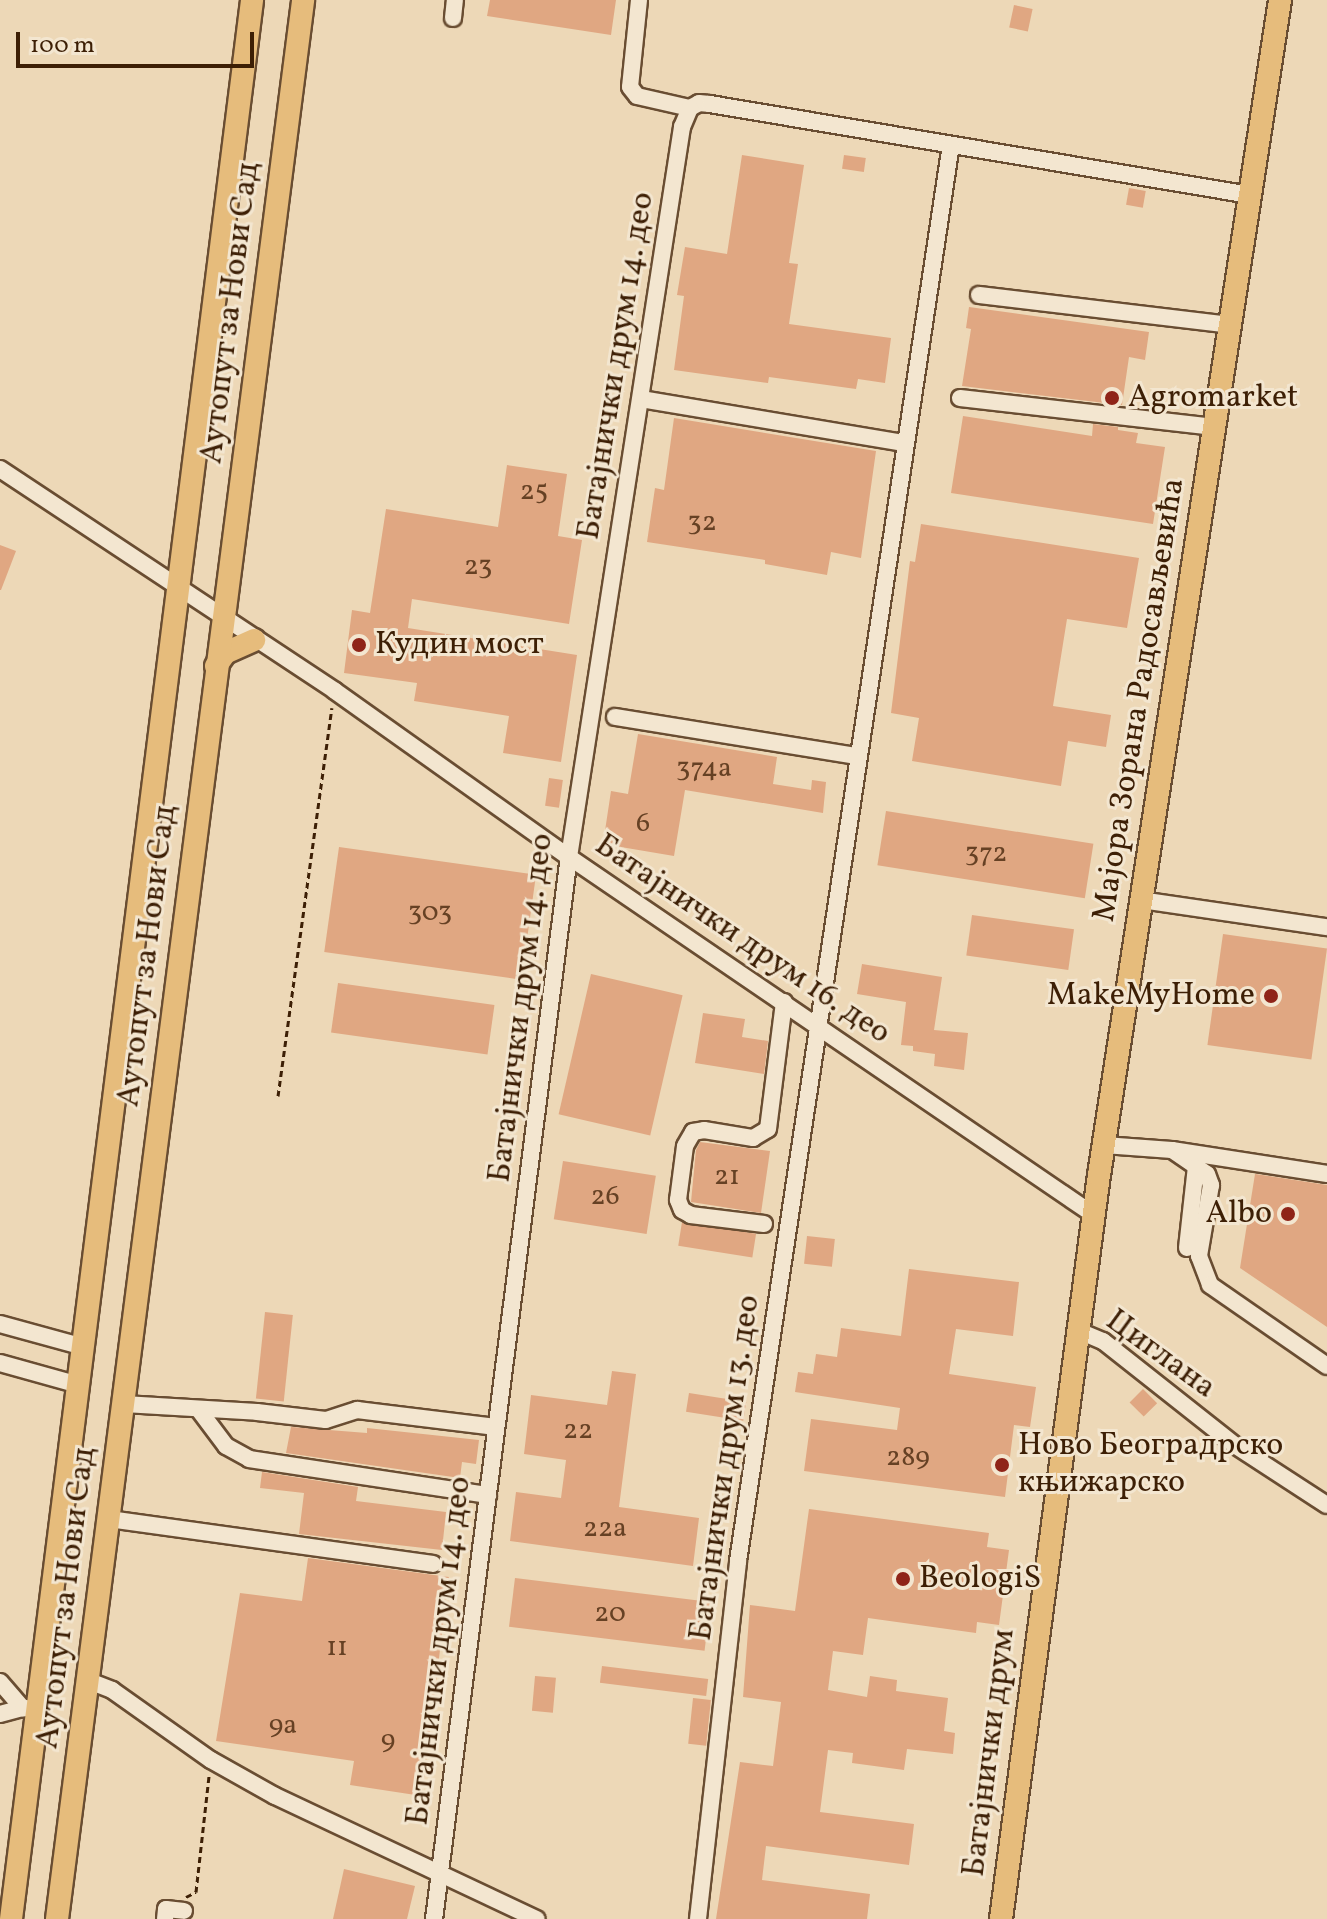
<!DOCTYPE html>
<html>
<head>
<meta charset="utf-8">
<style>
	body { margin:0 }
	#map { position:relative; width:1327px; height:1919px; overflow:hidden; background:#edd8b7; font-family:Vollkorn,serif }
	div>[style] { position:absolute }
	.building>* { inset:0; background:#e0a782; transform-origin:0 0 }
	.path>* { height:3px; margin-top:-1.5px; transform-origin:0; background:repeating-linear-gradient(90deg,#3d1f05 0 6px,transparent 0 10px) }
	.roads { filter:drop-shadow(2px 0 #694d32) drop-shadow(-2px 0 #694d32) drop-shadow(0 2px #694d32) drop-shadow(0 -2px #694d32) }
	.minor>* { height:16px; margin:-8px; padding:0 8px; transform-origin:8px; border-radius:8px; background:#f3e6d0 }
	.major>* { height:22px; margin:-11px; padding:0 11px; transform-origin:11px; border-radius:11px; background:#e6bc7c }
	.dots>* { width:22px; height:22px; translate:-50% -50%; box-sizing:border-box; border:4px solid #f3e6d0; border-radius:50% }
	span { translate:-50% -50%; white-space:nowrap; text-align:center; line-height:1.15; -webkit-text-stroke:6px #f3e6d0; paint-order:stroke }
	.number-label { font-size:28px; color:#664124 }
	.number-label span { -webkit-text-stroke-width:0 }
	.street-label { font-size:32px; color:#3d1f05 }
	.poi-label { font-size:32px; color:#3d1f05 }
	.left { translate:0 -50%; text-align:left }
	.right { translate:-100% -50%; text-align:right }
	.scale { position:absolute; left:16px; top:32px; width:238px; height:36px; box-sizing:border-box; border:4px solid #3d1f05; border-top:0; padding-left:10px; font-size:24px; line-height:28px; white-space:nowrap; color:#3d1f05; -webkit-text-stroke:6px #f3e6d0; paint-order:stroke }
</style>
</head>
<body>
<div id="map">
	<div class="building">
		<div style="clip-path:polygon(490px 0,616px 0,611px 35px,487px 16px)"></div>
		<div style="left:1014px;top:5px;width:19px;height:23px;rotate:12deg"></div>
		<div style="clip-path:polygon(742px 155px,804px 165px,789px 263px,798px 264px,789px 324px,891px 338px,885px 383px,858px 379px,856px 389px,769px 377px,768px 383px,674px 370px,684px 296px,677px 295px,685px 247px,727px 254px)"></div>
		<div style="left:844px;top:155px;width:22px;height:14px;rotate:8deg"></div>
		<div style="left:1129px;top:188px;width:17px;height:17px;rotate:10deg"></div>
		<div style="clip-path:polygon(969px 307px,1149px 332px,1145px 360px,1129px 357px,1122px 405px,962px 386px,971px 329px,966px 328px)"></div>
		<div style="clip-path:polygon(963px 416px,1092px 436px,1093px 424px,1118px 427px,1118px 430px,1138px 433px,1136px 443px,1165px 447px,1153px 524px,951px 493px)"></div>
		<div style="clip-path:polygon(674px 418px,876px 451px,861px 558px,831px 552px,827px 575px,765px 564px,765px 560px,647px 542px,655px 488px,664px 490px)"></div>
		<div style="clip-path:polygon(507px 465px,567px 474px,558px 536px,582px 540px,569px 624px,412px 599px,408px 628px,577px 655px,561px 762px,503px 753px,509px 716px,414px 701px,417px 683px,344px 673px,352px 610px,370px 613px,386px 509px,498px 527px)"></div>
		<div style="clip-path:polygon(921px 524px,1139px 558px,1127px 628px,1067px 619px,1053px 706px,1111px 715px,1106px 747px,1068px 741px,1061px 786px,912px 761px,919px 718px,891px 713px,910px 561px,915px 562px)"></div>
		<div style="clip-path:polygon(0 545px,16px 551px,1px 590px,0 590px)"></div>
		<div style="clip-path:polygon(638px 734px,777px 757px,773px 784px,811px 790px,812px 780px,826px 782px,823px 813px,685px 790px,674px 856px,603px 844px,611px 791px,628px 794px)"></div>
		<div style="left:549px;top:778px;width:14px;height:28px;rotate:8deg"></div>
		<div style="left:886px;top:811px;width:210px;height:55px;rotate:9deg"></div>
		<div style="left:339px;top:847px;width:199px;height:106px;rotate:8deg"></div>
		<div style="left:972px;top:915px;width:103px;height:41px;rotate:8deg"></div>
		<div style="left:1223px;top:934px;width:105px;height:112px;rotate:8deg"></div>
		<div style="clip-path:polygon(862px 964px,942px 977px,934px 1030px,968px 1033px,964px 1070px,934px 1066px,935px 1054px,913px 1051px,913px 1046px,901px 1045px,906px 1002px,857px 994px)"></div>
		<div style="left:591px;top:974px;width:94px;height:144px;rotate:13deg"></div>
		<div style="left:338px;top:983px;width:158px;height:50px;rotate:8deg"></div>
		<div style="clip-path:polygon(703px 1013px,745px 1019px,742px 1037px,768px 1041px,764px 1074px,695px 1063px)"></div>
		<div style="clip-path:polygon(700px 1142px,770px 1151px,761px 1213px,691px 1202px,696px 1150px)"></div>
		<div style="left:563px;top:1161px;width:94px;height:59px;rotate:9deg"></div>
		<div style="clip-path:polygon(1255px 1174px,1327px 1185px,1327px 1327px,1240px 1268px)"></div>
		<div style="left:682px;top:1222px;width:75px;height:24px;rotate:9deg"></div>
		<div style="left:807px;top:1236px;width:28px;height:28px;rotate:6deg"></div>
		<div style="clip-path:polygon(909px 1269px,1019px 1282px,1013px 1336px,956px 1329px,949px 1374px,1036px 1387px,1030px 1427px,1014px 1425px,1005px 1497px,804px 1471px,811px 1419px,897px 1430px,900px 1408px,795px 1392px,798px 1372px,813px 1374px,816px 1354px,837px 1357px,841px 1328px,901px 1336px)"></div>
		<div style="left:265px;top:1312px;width:28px;height:87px;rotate:6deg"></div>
		<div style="clip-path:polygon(612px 1371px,636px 1374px,619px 1507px,699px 1518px,693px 1566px,510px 1541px,516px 1492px,561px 1498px,566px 1460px,524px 1454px,531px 1395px,607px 1405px)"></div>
		<div style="left:1143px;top:1389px;width:20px;height:19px;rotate:45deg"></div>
		<div style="left:689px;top:1393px;width:58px;height:19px;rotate:9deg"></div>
		<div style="clip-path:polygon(291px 1427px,367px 1433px,367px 1428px,479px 1440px,476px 1464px,462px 1462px,460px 1478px,286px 1453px)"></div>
		<div style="clip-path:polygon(262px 1472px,358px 1487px,356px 1501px,446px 1512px,442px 1550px,299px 1534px,304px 1493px,260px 1488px)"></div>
		<div style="clip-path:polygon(809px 1509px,989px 1533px,987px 1547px,1009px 1550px,999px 1625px,977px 1622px,976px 1633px,868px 1618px,863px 1655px,833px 1651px,828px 1690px,867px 1697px,870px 1676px,897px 1680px,896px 1691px,948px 1698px,944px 1731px,955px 1733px,953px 1754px,907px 1749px,904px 1770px,852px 1763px,853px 1753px,828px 1750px,820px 1812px,914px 1824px,909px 1865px,766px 1846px,762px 1880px,870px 1894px,867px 1919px,716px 1919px,740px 1762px,773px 1766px,781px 1702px,743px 1697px,750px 1605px,795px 1611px)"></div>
		<div style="clip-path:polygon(308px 1558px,449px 1577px,422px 1796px,350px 1785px,354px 1761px,216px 1741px,240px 1593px,302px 1601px)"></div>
		<div style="left:515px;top:1578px;width:197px;height:49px;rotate:7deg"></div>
		<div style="left:602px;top:1666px;width:107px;height:17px;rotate:7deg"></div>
		<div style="left:535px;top:1676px;width:21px;height:35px;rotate:5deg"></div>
		<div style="left:693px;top:1698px;width:18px;height:46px;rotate:6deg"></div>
		<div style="clip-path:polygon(344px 1869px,415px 1886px,407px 1919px,333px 1919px)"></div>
	</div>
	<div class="path">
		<div style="left:278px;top:1096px;width:392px;rotate:-82.1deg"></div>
		<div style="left:186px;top:1897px;width:11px;rotate:-27deg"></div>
		<div style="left:196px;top:1892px;width:117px;rotate:-83.6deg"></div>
	</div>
	<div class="roads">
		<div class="minor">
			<div style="left:639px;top:0;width:87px;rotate:95.9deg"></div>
			<div style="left:630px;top:87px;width:11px;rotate:52deg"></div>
			<div style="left:637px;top:96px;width:54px;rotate:12.8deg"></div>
			<div style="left:453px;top:18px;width:18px;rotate:-84deg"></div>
			<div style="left:690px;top:108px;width:10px;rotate:-29deg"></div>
			<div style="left:699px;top:103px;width:11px;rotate:5deg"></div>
			<div style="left:710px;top:104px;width:548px;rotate:9.57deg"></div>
			<div style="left:979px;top:295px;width:253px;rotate:6.8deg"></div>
			<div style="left:960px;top:398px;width:256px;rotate:6.5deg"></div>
			<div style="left:641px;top:399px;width:267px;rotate:9.5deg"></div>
			<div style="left:0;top:469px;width:402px;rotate:33.5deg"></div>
			<div style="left:335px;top:691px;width:287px;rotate:35.4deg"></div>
			<div style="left:569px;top:857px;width:635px;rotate:34.29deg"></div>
			<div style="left:615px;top:717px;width:245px;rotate:9.2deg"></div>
			<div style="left:1141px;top:900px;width:188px;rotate:8.3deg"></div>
			<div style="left:1104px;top:1145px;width:68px;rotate:4.2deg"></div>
			<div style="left:1172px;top:1150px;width:157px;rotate:8.8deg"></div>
			<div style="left:1172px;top:1150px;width:42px;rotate:34.4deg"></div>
			<div style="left:1207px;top:1174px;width:12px;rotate:70deg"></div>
			<div style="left:1211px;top:1185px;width:72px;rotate:99.6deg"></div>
			<div style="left:1199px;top:1256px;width:31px;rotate:69deg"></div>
			<div style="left:1210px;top:1285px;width:142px;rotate:34.7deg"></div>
			<div style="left:764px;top:1224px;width:74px;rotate:-173deg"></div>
			<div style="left:691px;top:1215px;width:10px;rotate:-151deg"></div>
			<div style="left:682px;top:1210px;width:11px;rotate:-112deg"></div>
			<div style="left:678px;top:1200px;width:54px;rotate:-82.6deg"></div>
			<div style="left:685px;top:1146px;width:16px;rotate:-60deg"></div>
			<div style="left:693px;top:1132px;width:11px;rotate:-10deg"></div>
			<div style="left:704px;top:1130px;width:50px;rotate:9.3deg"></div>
			<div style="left:753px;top:1138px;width:17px;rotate:-31deg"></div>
			<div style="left:768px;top:1129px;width:128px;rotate:-82.8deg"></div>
			<div style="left:1187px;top:1248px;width:81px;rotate:-83.7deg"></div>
			<div style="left:0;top:1324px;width:87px;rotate:15.3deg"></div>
			<div style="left:1079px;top:1331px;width:26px;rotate:23deg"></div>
			<div style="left:1103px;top:1341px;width:169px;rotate:38.3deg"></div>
			<div style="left:1236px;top:1446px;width:108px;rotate:33deg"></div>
			<div style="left:0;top:1363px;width:82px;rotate:15.6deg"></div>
			<div style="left:124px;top:1404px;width:133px;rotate:3.4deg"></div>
			<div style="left:257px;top:1412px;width:69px;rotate:6.6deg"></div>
			<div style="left:326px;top:1420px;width:33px;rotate:-18deg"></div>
			<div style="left:357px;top:1410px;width:140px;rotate:7deg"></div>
			<div style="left:199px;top:1410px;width:45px;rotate:53.1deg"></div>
			<div style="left:226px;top:1446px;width:26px;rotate:29deg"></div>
			<div style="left:249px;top:1459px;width:242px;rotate:8.6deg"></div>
			<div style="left:109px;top:1519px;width:327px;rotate:7.9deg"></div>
			<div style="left:89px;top:1681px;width:25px;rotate:21deg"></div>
			<div style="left:112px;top:1690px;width:121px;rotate:35.3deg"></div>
			<div style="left:211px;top:1760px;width:73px;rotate:29.4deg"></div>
			<div style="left:275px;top:1796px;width:289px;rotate:25.2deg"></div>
			<div style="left:0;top:1682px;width:35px;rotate:49deg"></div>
			<div style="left:0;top:1714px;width:24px;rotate:-15deg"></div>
			<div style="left:23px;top:1708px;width:15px;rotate:4deg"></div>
			<div style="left:165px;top:1919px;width:10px;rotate:-84deg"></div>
			<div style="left:166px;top:1909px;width:18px;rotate:6deg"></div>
			<div style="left:434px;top:1919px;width:1071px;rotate:-82.76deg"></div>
			<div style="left:569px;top:857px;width:739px;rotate:-81.2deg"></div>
			<div style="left:682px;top:127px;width:21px;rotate:-67deg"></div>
			<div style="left:698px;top:1919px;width:360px;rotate:-83.6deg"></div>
			<div style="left:738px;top:1561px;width:1432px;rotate:-81.45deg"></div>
		</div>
		<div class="major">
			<div style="left:216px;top:666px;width:16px;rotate:-55deg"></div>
			<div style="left:225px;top:653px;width:32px;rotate:-24deg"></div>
			<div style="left:11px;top:1919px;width:1934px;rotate:-82.84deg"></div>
			<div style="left:57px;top:1919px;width:1935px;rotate:-82.69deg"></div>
			<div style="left:1001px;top:1919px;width:750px;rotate:-82.5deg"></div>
			<div style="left:1099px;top:1175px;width:1189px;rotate:-81.24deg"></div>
		</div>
	</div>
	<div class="dots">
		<div style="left:1112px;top:398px;background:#8f2418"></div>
		<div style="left:359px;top:645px;background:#8f2418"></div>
		<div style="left:1271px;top:996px;background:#8f2418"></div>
		<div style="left:1288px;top:1214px;background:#8f2418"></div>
		<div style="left:1002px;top:1465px;background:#8f2418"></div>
		<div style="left:903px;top:1579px;background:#8f2418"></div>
	</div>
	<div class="number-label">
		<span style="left:534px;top:492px">25</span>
		<span style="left:702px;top:523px">32</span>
		<span style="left:478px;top:567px">23</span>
		<span style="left:704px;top:769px">374a</span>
		<span style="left:643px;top:824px">6</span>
		<span style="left:986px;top:854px">372</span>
		<span style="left:430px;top:913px">303</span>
		<span style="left:727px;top:1177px">21</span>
		<span style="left:605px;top:1197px">26</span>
		<span style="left:578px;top:1431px">22</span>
		<span style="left:908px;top:1458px">289</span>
		<span style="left:605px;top:1529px">22a</span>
		<span style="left:610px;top:1614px">20</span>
		<span style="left:337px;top:1648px">11</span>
		<span style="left:283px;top:1726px">9a</span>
		<span style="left:388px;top:1741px">9</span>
	</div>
	<div class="street-label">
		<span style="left:231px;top:313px;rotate:-83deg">Аутопут за Нови Сад</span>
		<span style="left:617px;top:366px;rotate:-81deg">Батајнички друм 14. део</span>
		<span style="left:1140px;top:700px;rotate:-81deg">Мајора Зорана Радосављевића</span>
		<span style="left:742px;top:940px;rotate:34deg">Батајнички друм 16. део</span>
		<span style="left:148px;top:956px;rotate:-83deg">Аутопут за Нови Сад</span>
		<span style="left:522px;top:1008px;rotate:-83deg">Батајнички друм 14. део</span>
		<span style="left:1160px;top:1355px;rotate:36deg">Циглана</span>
		<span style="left:726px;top:1468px;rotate:-82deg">Батајнички друм 13. део</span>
		<span style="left:67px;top:1598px;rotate:-83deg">Аутопут за Нови Сад</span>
		<span style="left:440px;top:1651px;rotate:-83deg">Батајнички друм 14. део</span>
		<span style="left:990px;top:1753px;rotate:-83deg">Батајнички друм</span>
	</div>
	<div class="poi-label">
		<span class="left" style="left:1128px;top:398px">Agromarket</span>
		<span class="left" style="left:375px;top:645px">Кудин мост</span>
		<span class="right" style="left:1255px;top:996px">MakeMyHome</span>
		<span class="right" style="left:1272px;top:1214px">Albo</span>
		<span class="left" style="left:1018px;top:1465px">Ново Београдрско<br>књижарско</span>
		<span class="left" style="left:919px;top:1579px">BeologiS</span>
	</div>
	<div class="scale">100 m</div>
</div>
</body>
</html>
